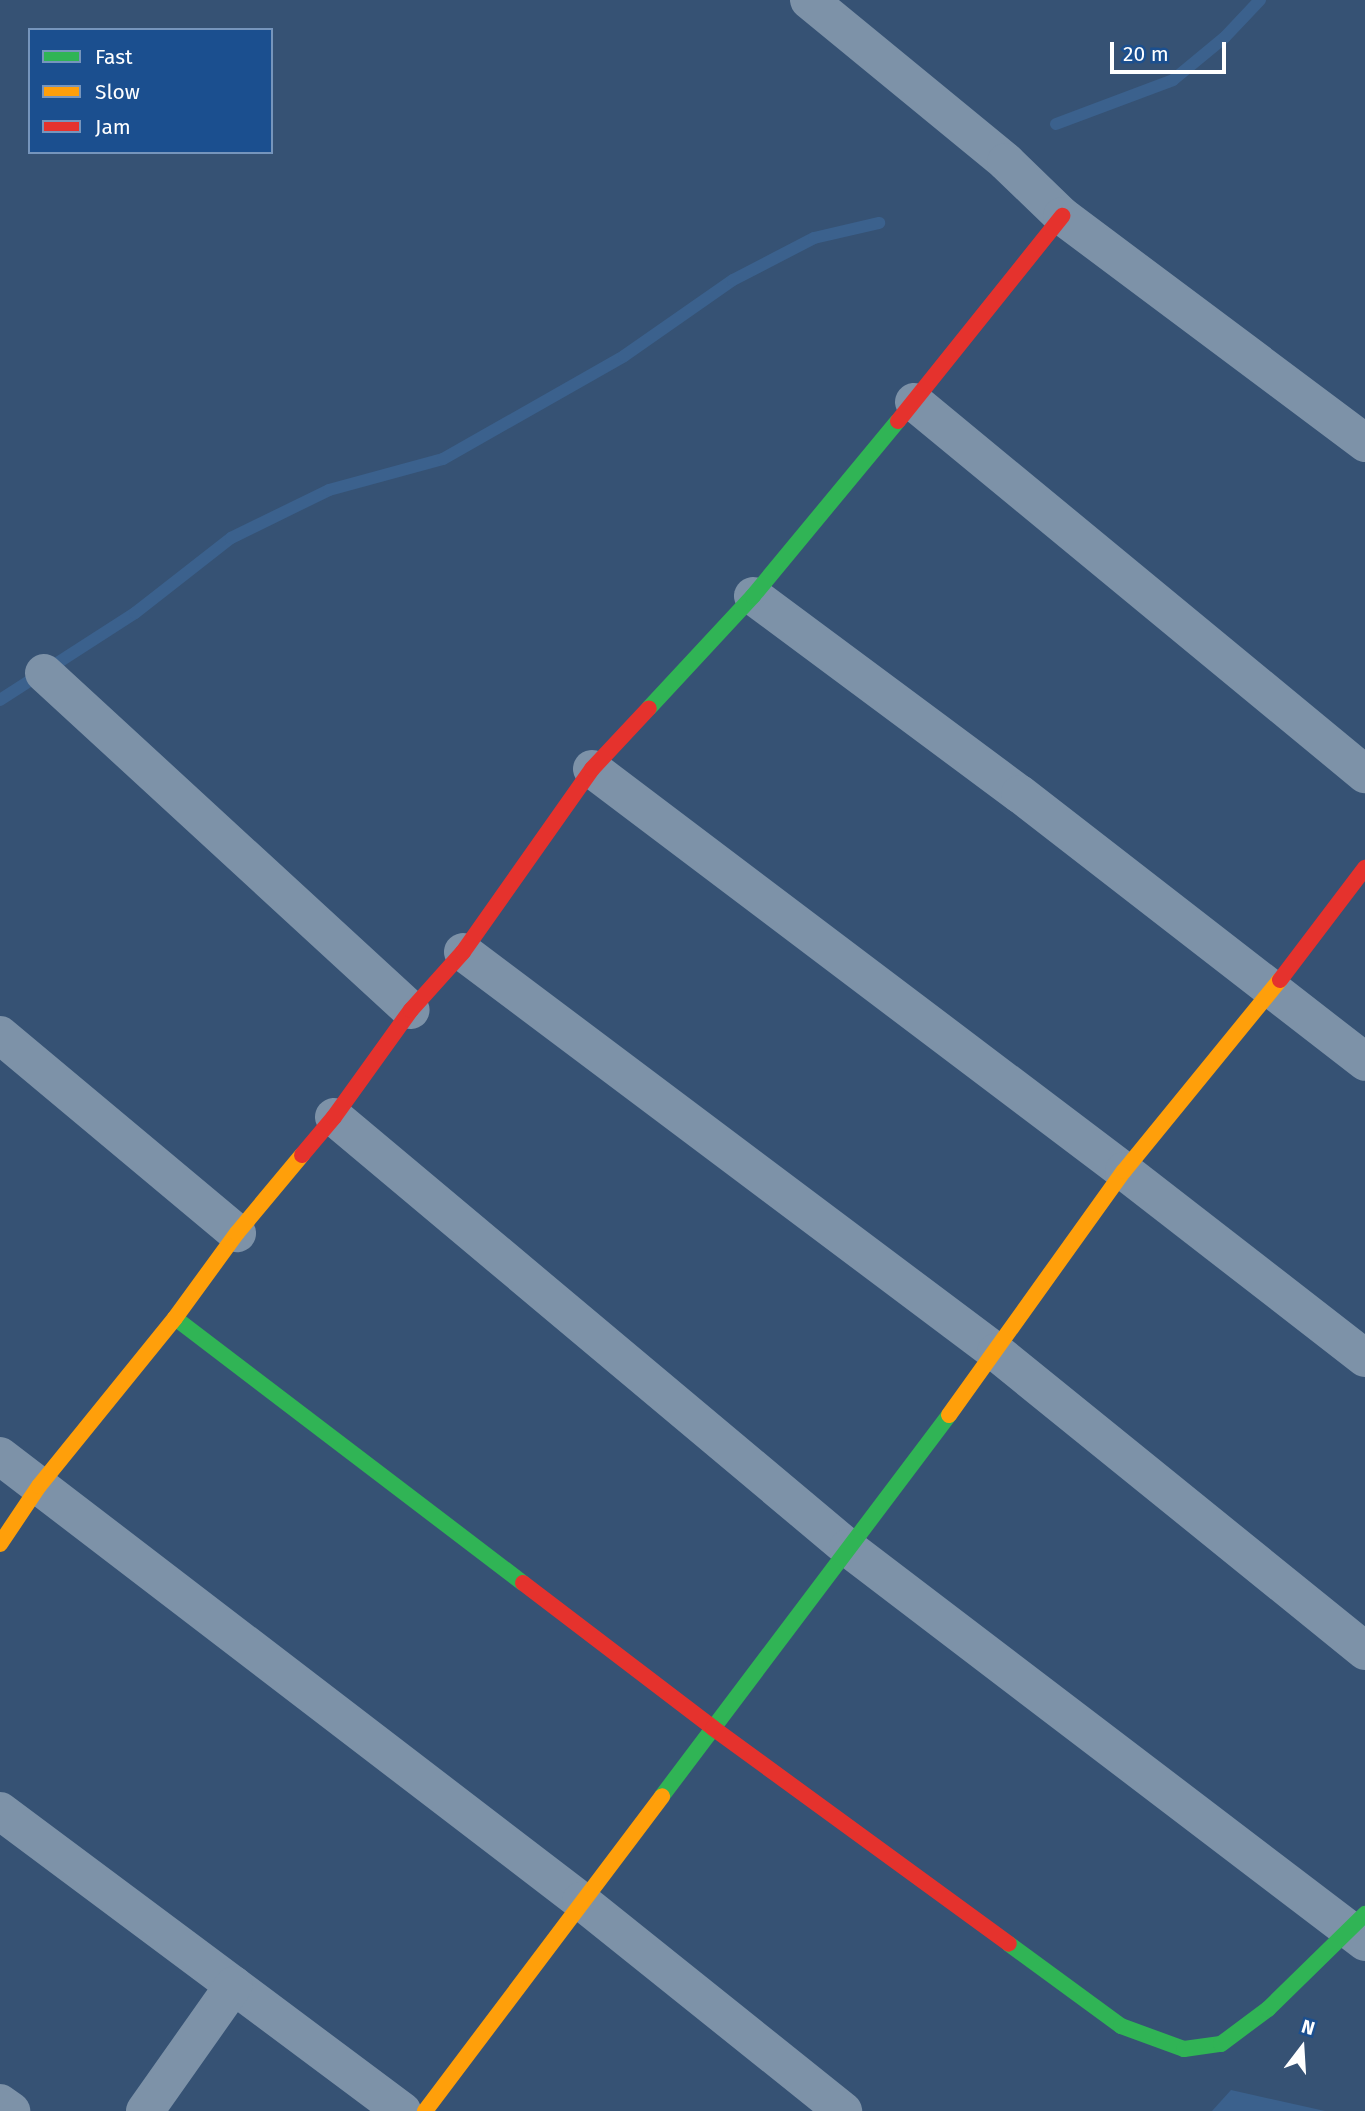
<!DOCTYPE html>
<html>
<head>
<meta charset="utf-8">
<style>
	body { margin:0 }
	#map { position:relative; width:1365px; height:2111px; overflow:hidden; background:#365274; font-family:"Fira Sans",sans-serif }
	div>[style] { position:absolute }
	.water>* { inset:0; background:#3b618d }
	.stream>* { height:12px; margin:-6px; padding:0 6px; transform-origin:6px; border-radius:6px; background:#3b618d }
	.street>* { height:38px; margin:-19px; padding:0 19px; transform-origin:19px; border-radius:19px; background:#7d92a8 }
	.fast>* { height:16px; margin:-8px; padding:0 8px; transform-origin:8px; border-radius:8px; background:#30b455 }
	.slow>* { height:16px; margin:-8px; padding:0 8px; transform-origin:8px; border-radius:8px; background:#ff9f0a }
	.jam>* { height:16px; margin:-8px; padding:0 8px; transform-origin:8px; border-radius:8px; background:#e5322d }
	span { translate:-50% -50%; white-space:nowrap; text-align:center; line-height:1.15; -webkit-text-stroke:5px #1b4f8f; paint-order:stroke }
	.legend { position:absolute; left:28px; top:28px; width:245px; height:126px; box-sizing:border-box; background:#1b4f8f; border:2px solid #7695bc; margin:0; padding:9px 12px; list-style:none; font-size:21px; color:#fff }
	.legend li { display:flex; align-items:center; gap:14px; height:35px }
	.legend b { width:35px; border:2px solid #7695bc }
	.north { position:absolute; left:1267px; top:2013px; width:70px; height:70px; -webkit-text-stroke:5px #1b4f8f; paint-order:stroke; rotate:17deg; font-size:19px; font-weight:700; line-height:28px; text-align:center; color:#fff }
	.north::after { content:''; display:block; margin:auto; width:24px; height:32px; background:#fff; clip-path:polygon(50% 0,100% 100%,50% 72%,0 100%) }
	.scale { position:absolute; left:1110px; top:42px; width:116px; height:32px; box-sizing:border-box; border:4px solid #fff; border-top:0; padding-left:9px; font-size:21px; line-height:24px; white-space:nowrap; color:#fff; -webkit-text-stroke:5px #1b4f8f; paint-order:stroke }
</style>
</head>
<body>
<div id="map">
	<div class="water">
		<div style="clip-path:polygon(1231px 2090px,1325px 2111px,1212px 2111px)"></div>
	</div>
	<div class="stream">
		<div style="left:1056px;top:124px;width:125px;rotate:-20.6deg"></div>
		<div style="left:1173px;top:80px;width:67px;rotate:-39.6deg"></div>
		<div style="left:1225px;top:37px;width:51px;rotate:-46.6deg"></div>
		<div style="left:0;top:700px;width:161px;rotate:-32.8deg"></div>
		<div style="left:135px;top:613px;width:122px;rotate:-38deg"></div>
		<div style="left:231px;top:538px;width:109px;rotate:-26.1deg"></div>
		<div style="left:329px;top:490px;width:118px;rotate:-15.2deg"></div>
		<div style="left:443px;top:459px;width:208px;rotate:-29.6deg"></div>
		<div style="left:624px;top:356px;width:133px;rotate:-34.9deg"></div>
		<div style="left:733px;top:280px;width:91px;rotate:-27.4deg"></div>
		<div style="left:814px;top:238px;width:67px;rotate:-13deg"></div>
	</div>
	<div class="street">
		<div style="left:809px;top:0;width:255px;rotate:39.4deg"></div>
		<div style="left:1006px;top:162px;width:78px;rotate:44deg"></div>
		<div style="left:1062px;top:216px;width:379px;rotate:36.8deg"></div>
		<div style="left:914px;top:402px;width:585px;rotate:39.52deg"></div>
		<div style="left:753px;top:596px;width:332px;rotate:36.6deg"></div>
		<div style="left:1020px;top:794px;width:437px;rotate:37.8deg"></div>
		<div style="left:44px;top:673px;width:498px;rotate:42.6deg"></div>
		<div style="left:592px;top:769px;width:667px;rotate:37.08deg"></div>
		<div style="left:1124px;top:1171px;width:305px;rotate:37.8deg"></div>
		<div style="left:463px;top:952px;width:666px;rotate:36.89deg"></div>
		<div style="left:996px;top:1352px;width:475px;rotate:39deg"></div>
		<div style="left:0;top:1035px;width:309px;rotate:39.9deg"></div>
		<div style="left:334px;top:1117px;width:671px;rotate:39.98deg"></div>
		<div style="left:848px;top:1548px;width:650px;rotate:37.31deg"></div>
		<div style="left:0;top:1456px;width:732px;rotate:37.45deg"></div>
		<div style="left:581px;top:1901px;width:336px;rotate:38.7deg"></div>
		<div style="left:0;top:1811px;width:502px;rotate:36.73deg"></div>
		<div style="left:0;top:2103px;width:14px;rotate:36deg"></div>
		<div style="left:145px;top:2111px;width:154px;rotate:-54.8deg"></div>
	</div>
	<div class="fast">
		<div style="left:649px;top:708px;width:153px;rotate:-47.1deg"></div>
		<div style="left:753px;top:596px;width:227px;rotate:-50.4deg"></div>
		<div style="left:175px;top:1318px;width:437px;rotate:37.3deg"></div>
		<div style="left:662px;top:1796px;width:477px;rotate:-53deg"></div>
		<div style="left:1009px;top:1944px;width:139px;rotate:36.2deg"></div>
		<div style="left:1121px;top:2026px;width:67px;rotate:20.1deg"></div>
		<div style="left:1184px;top:2049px;width:37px;rotate:-8deg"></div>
		<div style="left:1221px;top:2044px;width:59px;rotate:-36.7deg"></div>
		<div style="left:1268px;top:2009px;width:136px;rotate:-44.4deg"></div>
	</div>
	<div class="slow">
		<div style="left:949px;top:1415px;width:300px;rotate:-54.4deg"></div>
		<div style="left:1124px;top:1171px;width:247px;rotate:-50.8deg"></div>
		<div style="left:0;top:1544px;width:70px;rotate:-56.1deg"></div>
		<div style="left:39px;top:1486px;width:216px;rotate:-51deg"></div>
		<div style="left:175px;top:1318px;width:105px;rotate:-53.9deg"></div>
		<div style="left:237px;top:1233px;width:102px;rotate:-50.2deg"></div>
		<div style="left:425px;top:2111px;width:394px;rotate:-53deg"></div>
	</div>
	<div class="jam">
		<div style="left:898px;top:421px;width:263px;rotate:-51.3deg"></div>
		<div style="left:1280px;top:980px;width:141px;rotate:-52.8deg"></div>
		<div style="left:302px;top:1155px;width:50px;rotate:-49.9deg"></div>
		<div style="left:334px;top:1117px;width:132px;rotate:-54.3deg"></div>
		<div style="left:411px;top:1010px;width:78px;rotate:-48.1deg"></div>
		<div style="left:463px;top:952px;width:224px;rotate:-54.8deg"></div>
		<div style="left:592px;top:769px;width:83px;rotate:-46.9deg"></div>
		<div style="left:523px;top:1583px;width:239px;rotate:37.3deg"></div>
		<div style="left:713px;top:1728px;width:366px;rotate:36.1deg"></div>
	</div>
	<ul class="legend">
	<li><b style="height:9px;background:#30b455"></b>Fast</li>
	<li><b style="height:9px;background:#ff9f0a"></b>Slow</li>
	<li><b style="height:9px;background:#e5322d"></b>Jam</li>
	</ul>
	<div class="north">N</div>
	<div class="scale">20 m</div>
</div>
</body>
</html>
